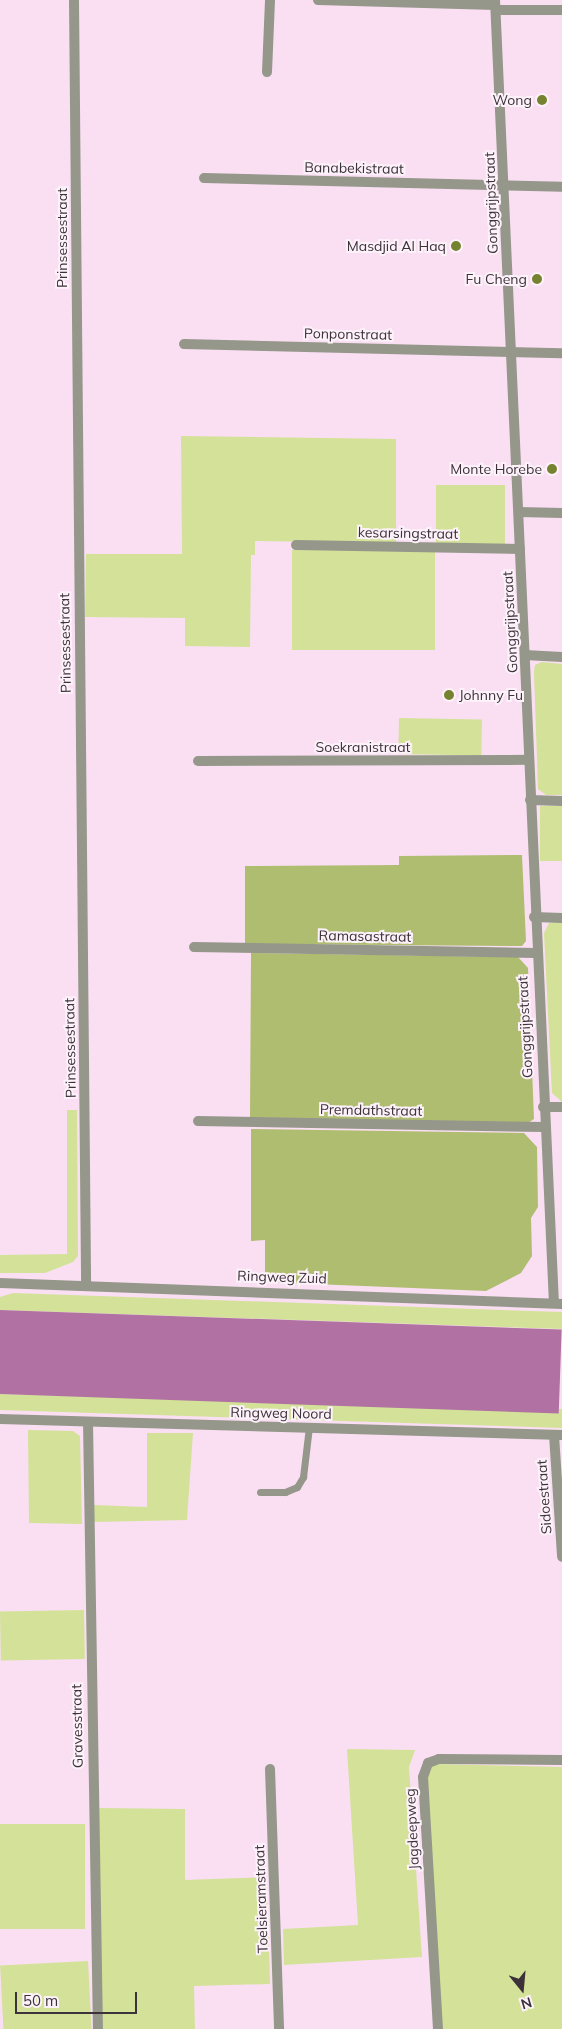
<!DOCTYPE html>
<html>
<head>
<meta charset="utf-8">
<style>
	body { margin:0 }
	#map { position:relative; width:562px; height:2029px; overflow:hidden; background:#fadff3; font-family:Mulish,sans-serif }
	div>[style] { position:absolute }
	.green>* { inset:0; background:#d3e298; transform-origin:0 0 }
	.forest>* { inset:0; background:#afbd70 }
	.water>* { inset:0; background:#b171a2; transform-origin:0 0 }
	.service>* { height:7px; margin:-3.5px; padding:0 3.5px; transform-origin:3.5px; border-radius:3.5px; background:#95978b }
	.minor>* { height:10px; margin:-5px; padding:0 5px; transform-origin:5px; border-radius:5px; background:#95978b }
	.tertiary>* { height:10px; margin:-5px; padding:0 5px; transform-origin:5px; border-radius:5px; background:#95978b }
	.dots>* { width:14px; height:14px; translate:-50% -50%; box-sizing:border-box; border:2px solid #fdf2fa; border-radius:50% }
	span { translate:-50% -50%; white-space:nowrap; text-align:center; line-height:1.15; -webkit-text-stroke:4px #fdf2fa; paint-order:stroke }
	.poi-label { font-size:14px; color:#3c3239 }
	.right { translate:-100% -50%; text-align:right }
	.left { translate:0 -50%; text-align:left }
	.street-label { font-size:14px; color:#3c3239 }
	.north { position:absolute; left:497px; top:1964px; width:50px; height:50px; -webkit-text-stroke:4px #fdf2fa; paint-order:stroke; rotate:163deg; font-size:14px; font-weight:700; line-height:20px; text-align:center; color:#3c3239 }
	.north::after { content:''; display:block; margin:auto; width:18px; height:22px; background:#3c3239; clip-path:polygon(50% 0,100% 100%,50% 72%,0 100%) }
	.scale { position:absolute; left:15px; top:1992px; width:122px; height:22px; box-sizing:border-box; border:2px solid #3c3239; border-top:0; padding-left:6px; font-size:15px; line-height:18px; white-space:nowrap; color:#3c3239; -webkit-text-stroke:4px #fdf2fa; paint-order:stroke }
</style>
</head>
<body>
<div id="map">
	<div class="green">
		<div style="clip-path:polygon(181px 436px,396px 439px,396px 543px,255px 541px,255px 555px,251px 555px,250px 647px,185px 646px,185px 618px,85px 617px,86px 554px,182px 554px)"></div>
		<div style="left:436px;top:485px;width:69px;height:59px"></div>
		<div style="left:292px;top:550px;width:143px;height:100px"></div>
		<div style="clip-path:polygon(542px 662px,562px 664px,562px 795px,546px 795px,538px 789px,534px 672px,535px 665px)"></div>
		<div style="left:399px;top:718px;width:83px;height:36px;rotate:1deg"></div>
		<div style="left:562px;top:806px;width:55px;height:22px;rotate:90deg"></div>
		<div style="clip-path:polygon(562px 921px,562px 1102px,552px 1093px,544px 933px,549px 923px)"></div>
		<div style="clip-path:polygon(67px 1110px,77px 1110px,78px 1256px,73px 1262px,45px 1273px,0 1273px,0 1255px,67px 1254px)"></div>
		<div style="clip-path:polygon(13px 1293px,562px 1312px,562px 1329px,0 1310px,0 1297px)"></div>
		<div style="clip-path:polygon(0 1394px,562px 1409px,562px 1428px,0 1410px)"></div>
		<div style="clip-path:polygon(28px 1430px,73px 1431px,80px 1436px,82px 1524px,29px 1523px)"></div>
		<div style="clip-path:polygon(147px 1433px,193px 1433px,187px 1520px,94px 1522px,94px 1505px,147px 1507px)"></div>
		<div style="left:84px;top:1610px;width:49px;height:84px;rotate:89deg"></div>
		<div style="clip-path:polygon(347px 1749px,415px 1750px,409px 1767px,422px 1957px,284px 1965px,283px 1929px,358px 1925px)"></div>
		<div style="clip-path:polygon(435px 1764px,562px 1767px,562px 2029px,435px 2029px,426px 1767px)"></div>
		<div style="clip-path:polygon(98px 1808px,185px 1809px,185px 1880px,267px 1877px,270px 1984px,194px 1986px,195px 2029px,101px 2029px)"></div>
		<div style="left:0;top:1824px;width:85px;height:105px"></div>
		<div style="left:88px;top:1961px;width:68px;height:88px;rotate:87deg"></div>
	</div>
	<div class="forest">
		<div style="clip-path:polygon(522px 855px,526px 941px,522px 946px,245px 944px,245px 866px,399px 865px,399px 856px)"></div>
		<div style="clip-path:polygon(251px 953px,518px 957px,528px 968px,534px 1119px,528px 1123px,250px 1119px)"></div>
		<div style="clip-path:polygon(251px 1129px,524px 1133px,537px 1147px,538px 1207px,531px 1218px,532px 1256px,521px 1273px,486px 1291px,265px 1282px,265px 1240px,251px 1241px)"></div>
	</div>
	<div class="water">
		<div style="left:0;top:1310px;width:562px;height:84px;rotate:2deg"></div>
	</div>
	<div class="service">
		<div style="left:260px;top:1492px;width:25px"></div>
		<div style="left:285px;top:1492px;width:13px;rotate:-23deg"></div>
		<div style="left:297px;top:1487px;width:12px;rotate:-59deg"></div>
		<div style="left:303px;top:1477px;width:50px;rotate:-83.2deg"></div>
	</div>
	<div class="minor">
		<div style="left:74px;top:0;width:1285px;rotate:89.46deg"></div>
		<div style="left:318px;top:0;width:177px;rotate:1.6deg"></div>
		<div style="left:495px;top:0;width:1304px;rotate:87.41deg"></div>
		<div style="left:496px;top:10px;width:66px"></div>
		<div style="left:267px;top:72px;width:72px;rotate:-87.6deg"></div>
		<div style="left:204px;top:178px;width:358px;rotate:1.4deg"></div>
		<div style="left:184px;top:344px;width:378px;rotate:1.4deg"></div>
		<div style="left:519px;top:512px;width:43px;rotate:1.3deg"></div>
		<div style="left:296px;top:545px;width:224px;rotate:1deg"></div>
		<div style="left:525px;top:655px;width:37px;rotate:3deg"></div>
		<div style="left:198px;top:761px;width:331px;rotate:-0.2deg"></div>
		<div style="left:530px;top:800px;width:32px;rotate:2deg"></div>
		<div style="left:534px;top:917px;width:28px;rotate:2deg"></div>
		<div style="left:194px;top:947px;width:341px;rotate:1deg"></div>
		<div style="left:543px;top:1107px;width:19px"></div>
		<div style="left:198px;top:1121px;width:346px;rotate:1deg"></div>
		<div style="left:88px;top:1422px;width:607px;rotate:89.06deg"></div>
		<div style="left:554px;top:1435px;width:122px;rotate:86.2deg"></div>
		<div style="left:270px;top:1769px;width:260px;rotate:88deg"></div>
		<div style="left:438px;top:2029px;width:252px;rotate:-93.4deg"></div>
		<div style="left:423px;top:1777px;width:15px;rotate:-70deg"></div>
		<div style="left:428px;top:1763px;width:12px;rotate:-20deg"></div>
		<div style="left:439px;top:1759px;width:123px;rotate:0.5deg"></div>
	</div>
	<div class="tertiary">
		<div style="left:0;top:1283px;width:562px;rotate:2.14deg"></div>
		<div style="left:0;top:1419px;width:562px;rotate:1.63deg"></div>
	</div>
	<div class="dots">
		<div style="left:542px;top:100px;background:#758230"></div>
		<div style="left:456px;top:246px;background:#758230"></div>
		<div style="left:537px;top:279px;background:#758230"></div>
		<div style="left:552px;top:469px;background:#758230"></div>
		<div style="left:449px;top:695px;background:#758230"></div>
	</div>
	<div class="poi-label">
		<span class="right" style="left:532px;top:100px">Wong</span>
		<span class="right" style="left:446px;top:246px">Masdjid Al Haq</span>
		<span class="right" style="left:527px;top:279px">Fu Cheng</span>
		<span class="right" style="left:542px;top:469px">Monte Horebe</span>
		<span class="left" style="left:459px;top:695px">Johnny Fu</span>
	</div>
	<div class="street-label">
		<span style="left:354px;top:168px;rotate:1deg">Banabekistraat</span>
		<span style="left:491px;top:203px;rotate:-92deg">Gonggrijpstraat</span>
		<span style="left:62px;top:238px;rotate:-90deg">Prinsessestraat</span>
		<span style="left:348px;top:334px;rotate:1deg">Ponponstraat</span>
		<span style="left:408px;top:533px;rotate:1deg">kesarsingstraat</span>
		<span style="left:510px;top:622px;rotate:-93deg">Gonggrijpstraat</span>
		<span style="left:65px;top:643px;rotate:-91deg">Prinsessestraat</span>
		<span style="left:363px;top:747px">Soekranistraat</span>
		<span style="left:365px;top:936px;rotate:1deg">Ramasastraat</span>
		<span style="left:525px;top:1027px;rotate:-93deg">Gonggrijpstraat</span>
		<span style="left:70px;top:1048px;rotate:-91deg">Prinsessestraat</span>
		<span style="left:371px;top:1110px;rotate:1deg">Premdathstraat</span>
		<span style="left:282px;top:1277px;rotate:2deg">Ringweg Zuid</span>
		<span style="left:281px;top:1413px;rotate:1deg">Ringweg Noord</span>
		<span style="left:544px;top:1497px;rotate:-94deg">Sidoestraat</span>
		<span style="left:77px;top:1726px;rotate:-91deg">Gravesstraat</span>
		<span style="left:412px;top:1829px;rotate:-93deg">Jagdeepweg</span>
		<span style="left:261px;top:1899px;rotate:-92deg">Toelsieramstraat</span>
	</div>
	<div class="north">N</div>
	<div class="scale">50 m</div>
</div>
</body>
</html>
